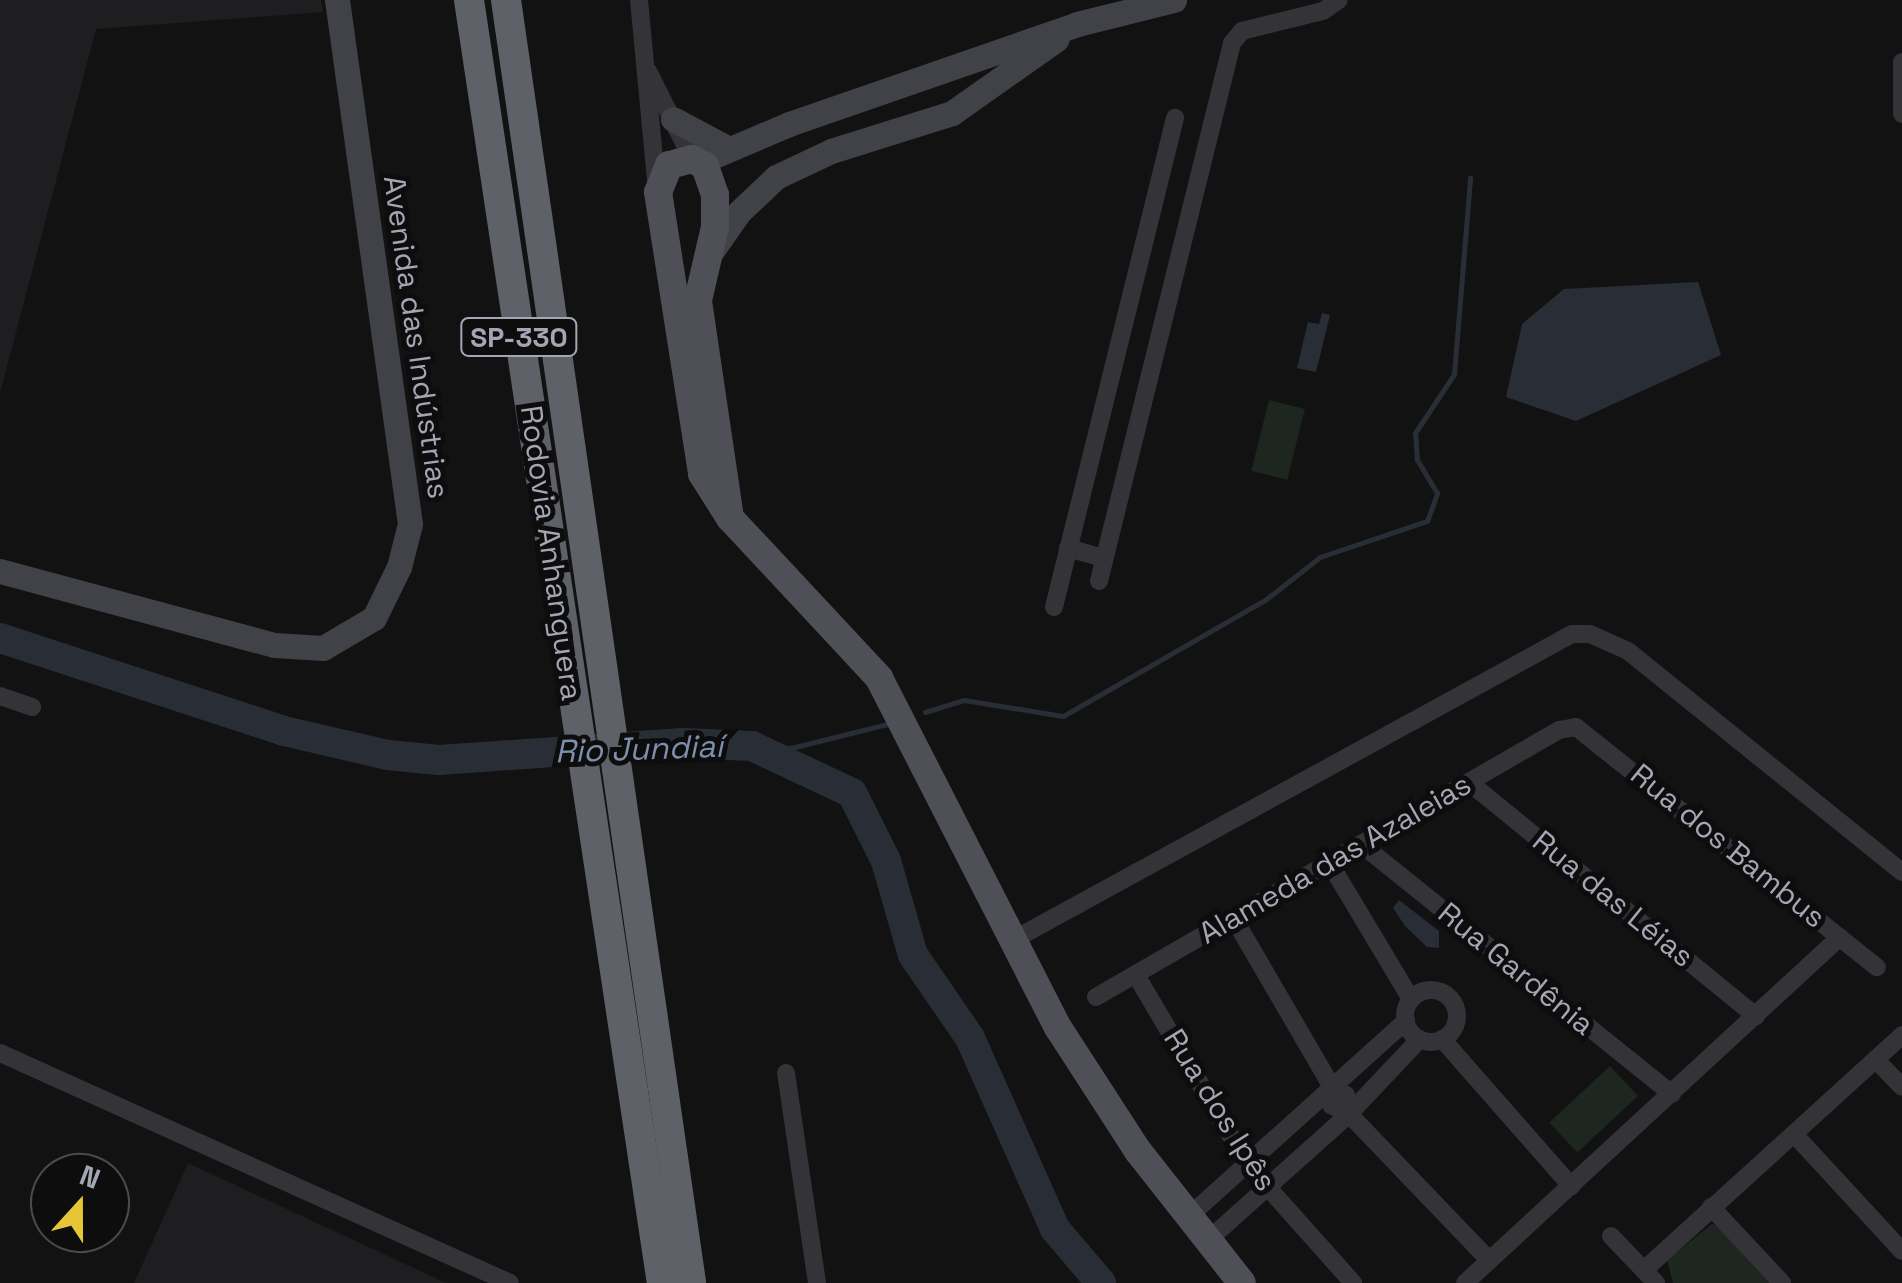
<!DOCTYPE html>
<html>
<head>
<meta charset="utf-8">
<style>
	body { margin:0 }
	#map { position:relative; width:1902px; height:1283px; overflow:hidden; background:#121213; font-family:"Space Grotesk",sans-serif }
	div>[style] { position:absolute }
	.built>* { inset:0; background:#1e1e20 }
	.green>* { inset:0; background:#1e2620; transform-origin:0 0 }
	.water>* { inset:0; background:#292e36 }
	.stream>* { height:5px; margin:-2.5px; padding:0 2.5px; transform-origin:2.5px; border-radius:2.5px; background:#292e36 }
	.river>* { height:30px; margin:-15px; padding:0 15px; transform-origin:15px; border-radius:15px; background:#292e36 }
	.street>* { height:18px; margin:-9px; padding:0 9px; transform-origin:9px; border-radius:9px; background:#333338 }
	.street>.ring { margin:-9px; padding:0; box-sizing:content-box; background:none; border:18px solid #333338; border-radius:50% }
	.secondary>* { height:25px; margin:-12.5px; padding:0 12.5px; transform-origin:12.5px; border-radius:12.5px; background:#414248 }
	.primary>* { height:28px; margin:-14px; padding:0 14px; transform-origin:14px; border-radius:14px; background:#4f5057 }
	.highway>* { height:30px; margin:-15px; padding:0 15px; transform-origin:15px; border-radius:15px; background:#5f6169 }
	span { translate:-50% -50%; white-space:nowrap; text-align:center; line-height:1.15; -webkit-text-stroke:10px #0d0d0e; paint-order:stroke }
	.shield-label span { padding:2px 8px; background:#0d0d0e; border:2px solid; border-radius:8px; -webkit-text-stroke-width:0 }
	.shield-label { font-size:28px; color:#a4a6b3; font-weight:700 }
	.street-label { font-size:30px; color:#a4a6b3 }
	.water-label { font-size:32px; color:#7d8fac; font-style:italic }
	.north { position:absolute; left:30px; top:1153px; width:100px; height:100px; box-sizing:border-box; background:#0d0d0e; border:2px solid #494a50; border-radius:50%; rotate:21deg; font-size:28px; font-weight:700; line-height:40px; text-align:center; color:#a4a6b3 }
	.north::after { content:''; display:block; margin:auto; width:35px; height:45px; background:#e6c537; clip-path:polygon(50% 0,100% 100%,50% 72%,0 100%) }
</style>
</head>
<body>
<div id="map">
	<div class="built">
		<div style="clip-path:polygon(0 0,321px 0,323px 12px,96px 29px,0 393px)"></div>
		<div style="clip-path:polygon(188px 1163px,446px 1283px,134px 1283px)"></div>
	</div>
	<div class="green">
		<div style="left:1269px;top:400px;width:37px;height:73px;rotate:14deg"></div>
		<div style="left:1610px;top:1066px;width:41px;height:83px;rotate:47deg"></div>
		<div style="clip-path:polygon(1712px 1224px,1719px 1226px,1773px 1283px,1673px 1283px,1667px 1260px)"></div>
	</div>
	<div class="water">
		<div style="clip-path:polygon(1698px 282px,1721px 355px,1576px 421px,1506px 397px,1522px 324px,1564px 289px)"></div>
		<div style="clip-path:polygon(1322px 313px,1330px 315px,1316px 372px,1297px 368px,1308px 322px,1319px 324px)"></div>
		<div style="clip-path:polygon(1399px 900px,1439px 931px,1439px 948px,1427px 947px,1405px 926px,1393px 908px)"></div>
	</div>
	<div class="stream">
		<div style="left:925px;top:712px;width:41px;rotate:-17.1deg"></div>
		<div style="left:964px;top:700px;width:100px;rotate:9.2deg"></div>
		<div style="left:1063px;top:716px;width:233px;rotate:-29.9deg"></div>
		<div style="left:1265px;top:600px;width:70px;rotate:-38deg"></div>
		<div style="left:1320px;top:557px;width:113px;rotate:-18.6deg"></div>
		<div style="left:1427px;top:521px;width:30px;rotate:-70deg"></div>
		<div style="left:1437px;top:493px;width:39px;rotate:-121deg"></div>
		<div style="left:1417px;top:460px;width:27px;rotate:-94deg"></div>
		<div style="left:1415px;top:433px;width:71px;rotate:-56.5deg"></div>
		<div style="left:1454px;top:374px;width:197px;rotate:-85.3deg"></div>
		<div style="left:752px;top:746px;width:39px;rotate:3deg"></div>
		<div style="left:791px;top:748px;width:103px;rotate:-14deg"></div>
	</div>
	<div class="river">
		<div style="left:0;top:638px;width:299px;rotate:18.1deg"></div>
		<div style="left:284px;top:731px;width:107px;rotate:13deg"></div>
		<div style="left:388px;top:755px;width:51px;rotate:5.6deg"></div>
		<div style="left:439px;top:760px;width:245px;rotate:-4deg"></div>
		<div style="left:683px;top:743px;width:69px;rotate:2.5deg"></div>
		<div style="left:752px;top:746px;width:110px;rotate:25.2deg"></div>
		<div style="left:852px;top:793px;width:76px;rotate:63.4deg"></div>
		<div style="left:886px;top:861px;width:98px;rotate:74deg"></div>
		<div style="left:913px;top:955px;width:101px;rotate:55.5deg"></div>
		<div style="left:970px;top:1038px;width:209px;rotate:66deg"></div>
		<div style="left:1055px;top:1229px;width:71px;rotate:49.6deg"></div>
	</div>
	<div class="street">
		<div style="left:639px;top:0;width:190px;rotate:84.6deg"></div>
		<div style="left:1902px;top:62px;width:52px;rotate:90deg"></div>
		<div style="left:648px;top:71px;width:98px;rotate:63.4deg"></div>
		<div style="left:1068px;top:548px;width:37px;rotate:16deg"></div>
		<div style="left:1099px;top:581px;width:554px;rotate:-76.11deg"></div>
		<div style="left:1232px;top:43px;width:16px;rotate:-50deg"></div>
		<div style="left:1242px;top:31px;width:83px;rotate:-13.9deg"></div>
		<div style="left:1323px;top:11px;width:19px;rotate:-35deg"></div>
		<div style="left:1054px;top:607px;width:504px;rotate:-76.1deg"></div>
		<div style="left:0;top:696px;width:34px;rotate:19deg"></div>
		<div style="left:1470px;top:783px;width:369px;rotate:39.2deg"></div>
		<div style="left:1361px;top:844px;width:399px;rotate:38.8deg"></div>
		<div style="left:1329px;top:862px;width:160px;rotate:59.1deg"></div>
		<div style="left:1233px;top:917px;width:199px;rotate:59.8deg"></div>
		<div style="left:1333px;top:1089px;width:14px;rotate:25deg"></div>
		<div style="left:1346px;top:1095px;width:19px;rotate:81deg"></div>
		<div style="left:1013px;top:940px;width:637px;rotate:-28.7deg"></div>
		<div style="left:1572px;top:634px;width:18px"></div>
		<div style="left:1590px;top:634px;width:42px;rotate:24.1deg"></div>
		<div style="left:1628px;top:651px;width:352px;rotate:38.9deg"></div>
		<div style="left:1136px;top:975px;width:221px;rotate:59.5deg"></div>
		<div style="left:1248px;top:1165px;width:158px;rotate:48.3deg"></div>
		<div class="ring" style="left:1405px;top:990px;width:34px;height:34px"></div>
		<div style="left:1096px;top:997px;width:534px;rotate:-29.97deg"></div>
		<div style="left:1559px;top:730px;width:17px;rotate:-10deg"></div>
		<div style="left:1576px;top:727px;width:385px;rotate:38.6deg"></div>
		<div style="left:1442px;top:1039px;width:196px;rotate:48.7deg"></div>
		<div style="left:0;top:1053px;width:559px;rotate:24.27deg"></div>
		<div style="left:1876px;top:1060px;width:37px;rotate:46deg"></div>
		<div style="left:786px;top:1073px;width:212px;rotate:81.6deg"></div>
		<div style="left:1333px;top:1089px;width:16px;rotate:97deg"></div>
		<div style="left:1331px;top:1105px;width:20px;rotate:27deg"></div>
		<div style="left:1349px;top:1114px;width:202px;rotate:46.2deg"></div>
		<div style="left:1794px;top:1134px;width:159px;rotate:47.3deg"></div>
		<div style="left:1711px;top:1207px;width:104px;rotate:46.9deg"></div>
		<div style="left:1187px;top:1218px;width:295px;rotate:-42deg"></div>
		<div style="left:1611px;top:1236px;width:65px;rotate:46.2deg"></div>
		<div style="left:1206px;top:1242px;width:192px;rotate:-41.8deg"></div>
		<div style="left:1349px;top:1114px;width:103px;rotate:-46.6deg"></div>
		<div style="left:1644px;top:1270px;width:349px;rotate:-42.3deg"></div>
		<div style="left:1465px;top:1283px;width:510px;rotate:-42.7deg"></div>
	</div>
	<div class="secondary">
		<div style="left:673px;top:119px;width:61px;rotate:28.2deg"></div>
		<div style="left:700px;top:162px;width:97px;rotate:-23.1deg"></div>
		<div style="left:789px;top:124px;width:305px;rotate:-19.1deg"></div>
		<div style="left:1077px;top:24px;width:100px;rotate:-13.9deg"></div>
		<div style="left:709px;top:255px;width:52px;rotate:-55.1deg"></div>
		<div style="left:739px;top:212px;width:51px;rotate:-43.4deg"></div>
		<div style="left:776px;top:177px;width:61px;rotate:-25.3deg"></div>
		<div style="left:831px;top:151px;width:127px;rotate:-17.4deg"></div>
		<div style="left:952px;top:113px;width:128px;rotate:-35.2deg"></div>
		<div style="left:0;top:571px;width:284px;rotate:15.1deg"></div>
		<div style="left:274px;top:645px;width:49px;rotate:3.5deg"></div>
		<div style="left:323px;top:648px;width:59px;rotate:-30.5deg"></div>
		<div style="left:374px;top:618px;width:57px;rotate:-63.9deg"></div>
		<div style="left:399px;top:567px;width:44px;rotate:-75.7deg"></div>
		<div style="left:410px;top:524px;width:529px;rotate:-97.93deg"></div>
	</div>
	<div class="primary">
		<div style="left:730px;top:518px;width:220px;rotate:-98.4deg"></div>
		<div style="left:698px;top:300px;width:75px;rotate:-76.9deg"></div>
		<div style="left:715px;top:227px;width:32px;rotate:-90deg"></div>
		<div style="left:715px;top:195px;width:31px;rotate:-109deg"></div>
		<div style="left:705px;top:166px;width:15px;rotate:-152deg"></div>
		<div style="left:692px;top:159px;width:24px;rotate:165deg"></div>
		<div style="left:669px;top:165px;width:29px;rotate:112deg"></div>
		<div style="left:658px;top:192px;width:285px;rotate:81.1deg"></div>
		<div style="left:702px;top:474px;width:52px;rotate:57.5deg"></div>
		<div style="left:730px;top:518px;width:219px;rotate:47deg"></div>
		<div style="left:879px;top:678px;width:394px;rotate:62.9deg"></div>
		<div style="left:1059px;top:1029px;width:145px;rotate:57.1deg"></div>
		<div style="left:1138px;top:1151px;width:168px;rotate:51.8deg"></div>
	</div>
	<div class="highway">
		<div style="left:469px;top:0;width:1297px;rotate:81.45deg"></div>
		<div style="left:506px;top:0;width:1296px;rotate:81.79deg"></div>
	</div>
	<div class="shield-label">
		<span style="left:519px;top:337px">SP-330</span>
	</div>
	<div class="street-label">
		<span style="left:416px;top:337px;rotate:82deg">Avenida das Indústrias</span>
		<span style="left:551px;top:553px;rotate:82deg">Rodovia Anhanguera</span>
		<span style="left:1728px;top:846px;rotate:39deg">Rua dos Bambus</span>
		<span style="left:1335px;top:859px;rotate:-30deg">Alameda das Azaleias</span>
		<span style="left:1613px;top:899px;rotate:39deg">Rua das Léias</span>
		<span style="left:1516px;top:969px;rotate:39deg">Rua Gardênia</span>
		<span style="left:1220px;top:1110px;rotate:58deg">Rua dos Ipês</span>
	</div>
	<div class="water-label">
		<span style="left:639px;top:749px;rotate:-2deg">Rio Jundiaí</span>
	</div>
	<div class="north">N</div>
</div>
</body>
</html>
